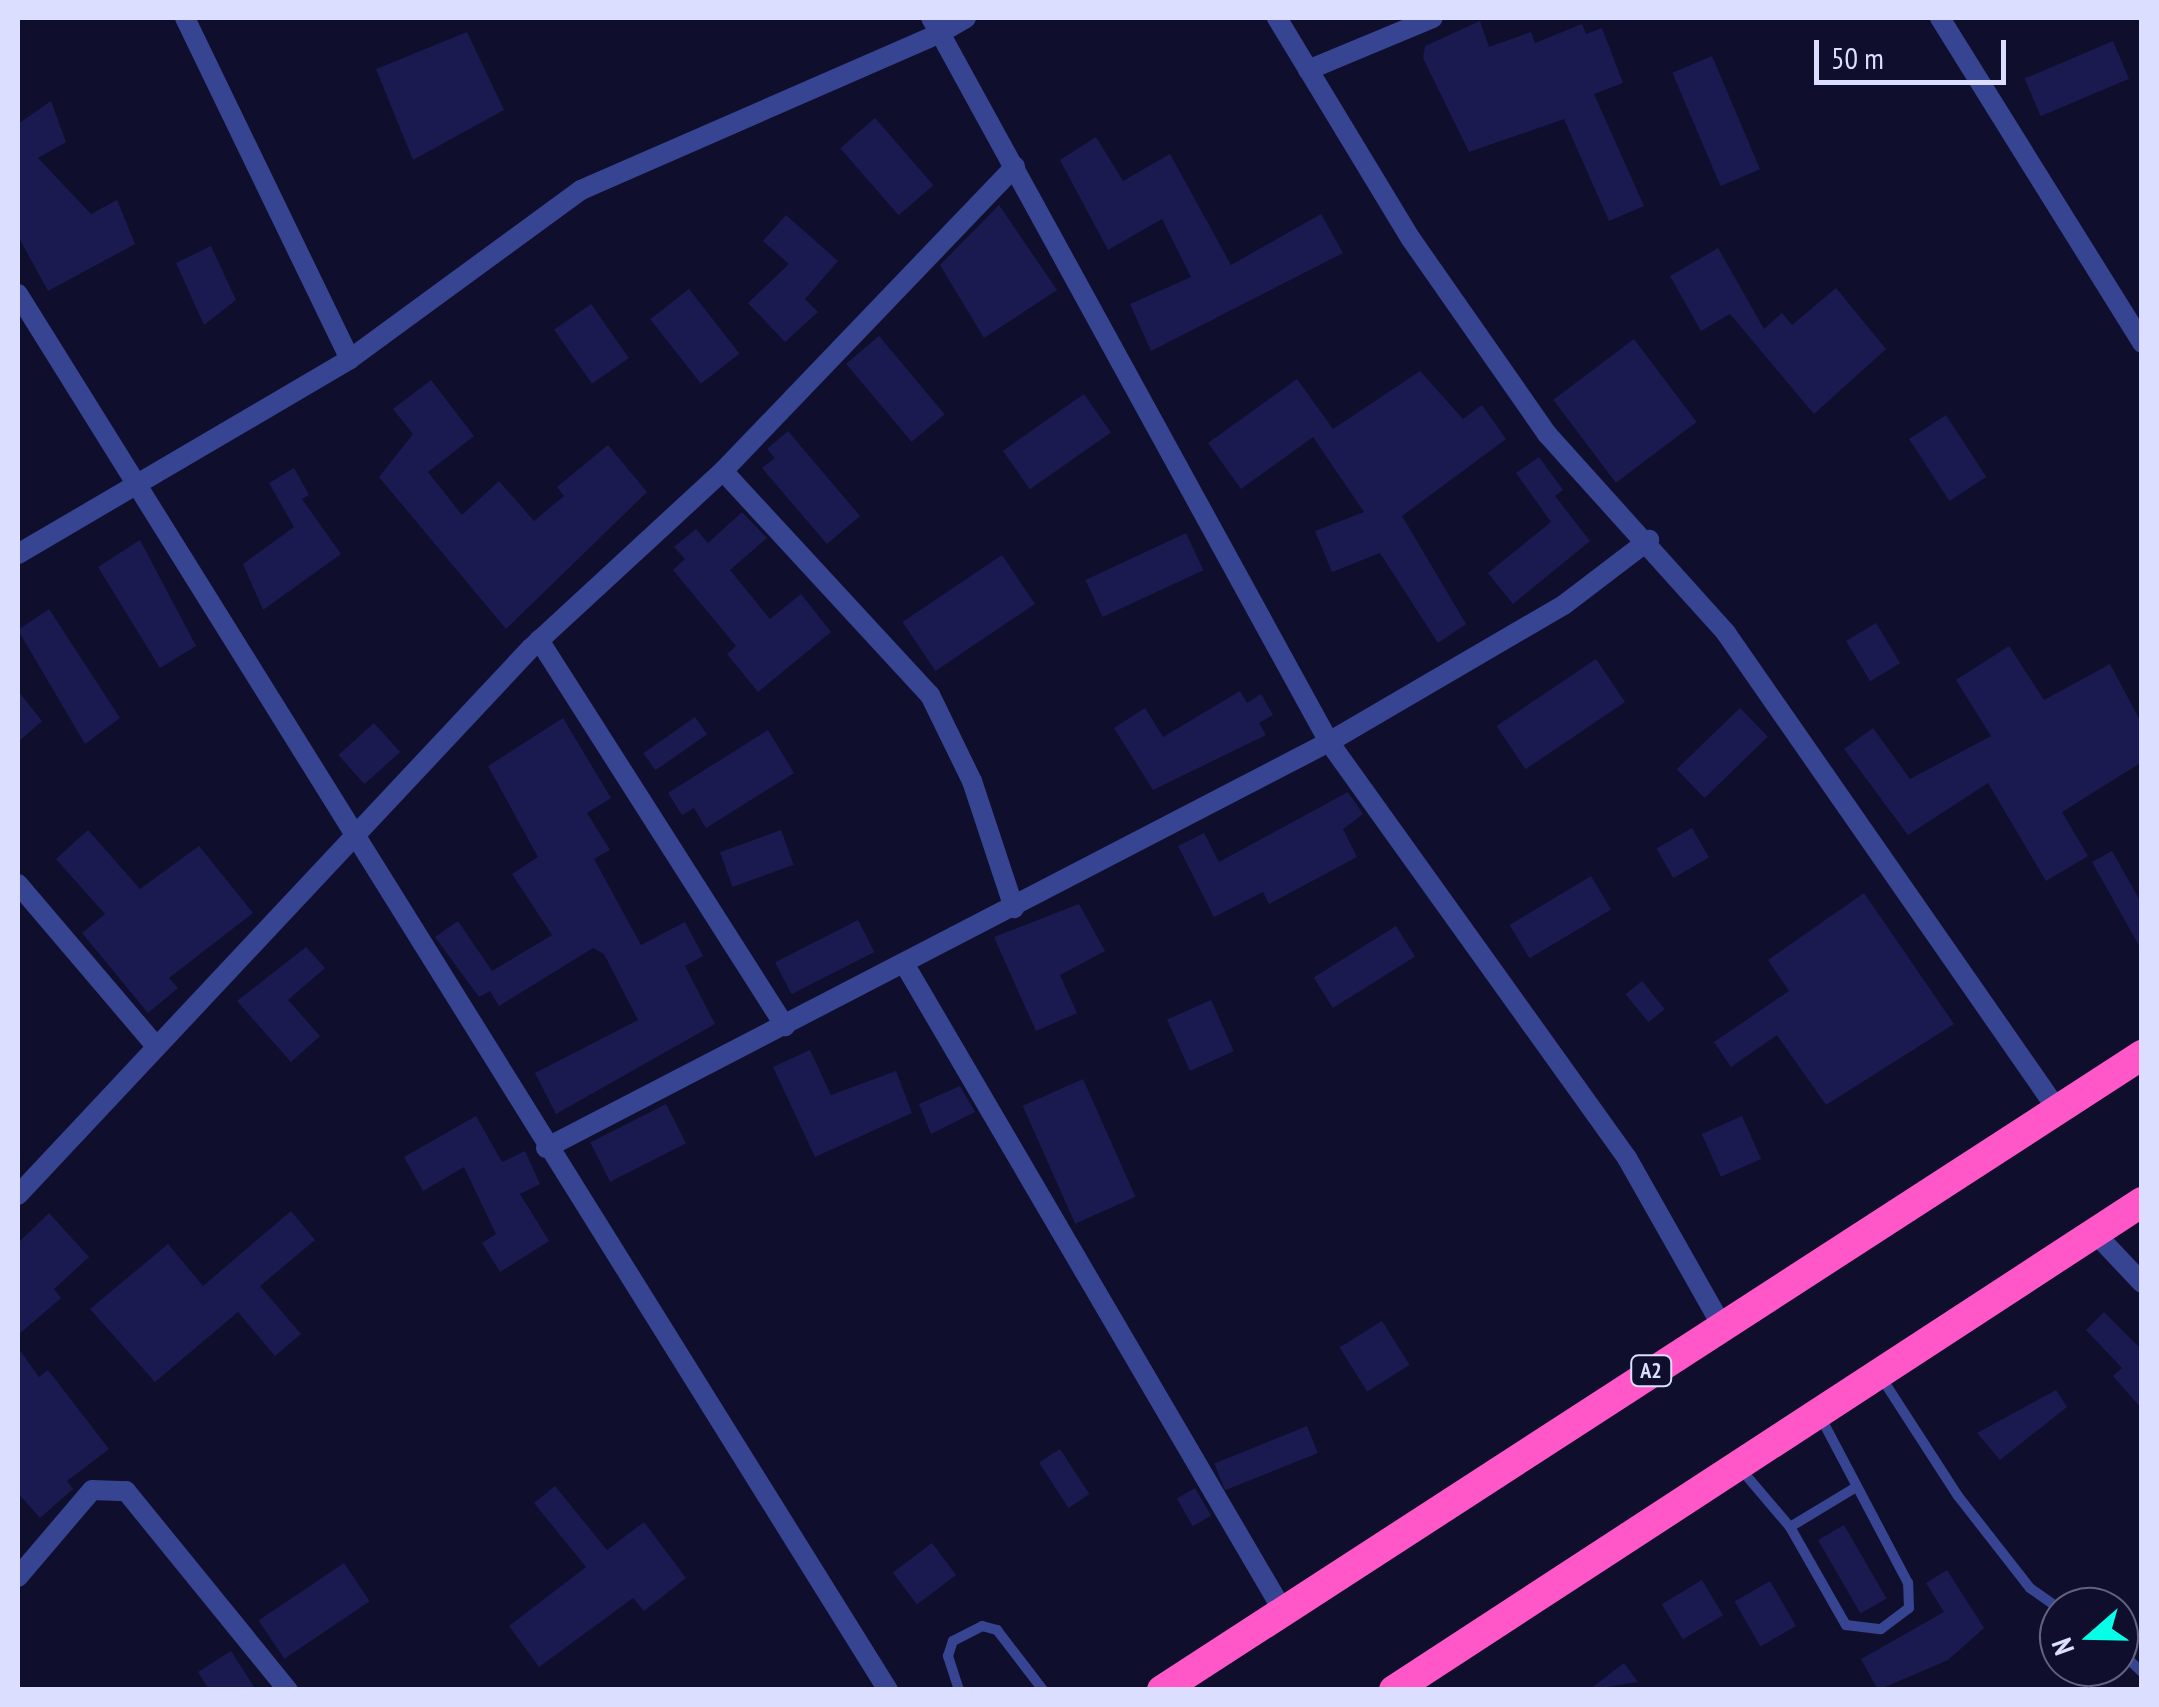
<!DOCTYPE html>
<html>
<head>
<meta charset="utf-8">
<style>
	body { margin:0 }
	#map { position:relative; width:2159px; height:1707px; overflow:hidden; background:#0f0f2d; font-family:"PT Sans Narrow",sans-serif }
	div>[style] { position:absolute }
	.building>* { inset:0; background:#1a1950; transform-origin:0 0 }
	.lane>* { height:10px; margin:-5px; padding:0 5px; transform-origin:5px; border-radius:5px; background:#364491 }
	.street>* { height:20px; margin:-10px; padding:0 10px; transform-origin:10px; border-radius:10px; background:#364491 }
	.highway>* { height:30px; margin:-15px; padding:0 15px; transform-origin:15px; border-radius:15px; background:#ff56c8 }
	span { translate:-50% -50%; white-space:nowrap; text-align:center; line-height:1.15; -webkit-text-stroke:10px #0f0f2d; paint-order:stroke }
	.shield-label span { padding:2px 8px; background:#0f0f2d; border:2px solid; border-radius:8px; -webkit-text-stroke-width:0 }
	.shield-label { font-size:22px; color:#dbdeff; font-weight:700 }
	.frame { position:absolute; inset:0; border:20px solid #dbdeff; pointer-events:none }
	.north { position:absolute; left:2039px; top:1587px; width:100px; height:100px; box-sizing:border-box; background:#0f0f2d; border:2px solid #616281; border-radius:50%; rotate:250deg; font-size:28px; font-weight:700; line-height:40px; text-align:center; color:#dbdeff }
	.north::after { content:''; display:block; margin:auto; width:35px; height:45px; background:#07ffe8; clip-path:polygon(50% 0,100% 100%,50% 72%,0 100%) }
	.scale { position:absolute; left:1814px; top:40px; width:192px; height:45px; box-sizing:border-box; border:5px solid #dbdeff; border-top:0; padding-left:12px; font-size:30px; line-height:35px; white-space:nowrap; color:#dbdeff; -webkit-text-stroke:8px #0f0f2d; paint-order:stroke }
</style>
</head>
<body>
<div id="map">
	<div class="building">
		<div style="clip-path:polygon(1480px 21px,1489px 47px,1531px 32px,1535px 43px,1582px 24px,1586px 34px,1602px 28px,1623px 83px,1594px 94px,1644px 206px,1609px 221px,1564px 119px,1469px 152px,1423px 58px,1425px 46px)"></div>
		<div style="clip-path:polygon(467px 32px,504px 110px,413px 160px,376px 69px)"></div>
		<div style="left:2113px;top:41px;width:41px;height:96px;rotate:67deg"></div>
		<div style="left:1712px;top:56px;width:123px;height:43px;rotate:67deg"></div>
		<div style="clip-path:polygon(51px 101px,66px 142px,38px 158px,91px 214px,117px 200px,135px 244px,48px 291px,18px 236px,18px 124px)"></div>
		<div style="left:875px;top:118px;width:89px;height:46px;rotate:49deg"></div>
		<div style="clip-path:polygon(1096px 137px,1123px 181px,1170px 154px,1231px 265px,1321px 214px,1343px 253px,1151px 351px,1130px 304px,1191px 277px,1162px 219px,1108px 250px,1060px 160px)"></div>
		<div style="clip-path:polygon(999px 205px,1057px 290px,984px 338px,940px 265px)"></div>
		<div style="clip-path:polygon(786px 215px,838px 261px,805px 299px,818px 312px,785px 342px,748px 303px,789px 264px,763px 241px)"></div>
		<div style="clip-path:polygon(211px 246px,236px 300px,204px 325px,176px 263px)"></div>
		<div style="clip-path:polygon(1718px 248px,1764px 329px,1782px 313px,1792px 325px,1836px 288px,1886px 349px,1814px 414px,1730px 314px,1701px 331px,1670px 276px)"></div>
		<div style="left:689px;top:289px;width:82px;height:49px;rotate:52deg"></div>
		<div style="left:591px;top:304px;width:66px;height:45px;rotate:55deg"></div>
		<div style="left:879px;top:336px;width:102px;height:43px;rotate:50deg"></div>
		<div style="left:1634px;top:339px;width:104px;height:101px;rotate:53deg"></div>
		<div style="clip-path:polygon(1420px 371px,1463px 419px,1482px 405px,1506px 439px,1402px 516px,1466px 624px,1438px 643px,1380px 553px,1332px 572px,1315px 531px,1364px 512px,1313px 437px,1241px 489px,1208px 443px,1297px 379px,1333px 429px)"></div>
		<div style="clip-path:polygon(431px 380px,474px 436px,428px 472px,462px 515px,499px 481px,534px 521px,564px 496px,557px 487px,608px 445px,647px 492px,506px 629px,379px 477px,413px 434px,393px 409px)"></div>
		<div style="left:1084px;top:394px;width:47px;height:99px;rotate:55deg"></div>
		<div style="left:1946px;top:415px;width:74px;height:44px;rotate:57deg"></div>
		<div style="clip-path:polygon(788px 431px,860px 516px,827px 544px,762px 468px,775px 458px,767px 449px)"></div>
		<div style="clip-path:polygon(1539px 457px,1563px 490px,1555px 496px,1590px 541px,1513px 604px,1488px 573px,1551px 522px,1516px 473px)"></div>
		<div style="clip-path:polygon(294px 468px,309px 495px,302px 499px,341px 554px,263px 610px,243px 564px,294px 527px,269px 483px)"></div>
		<div style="clip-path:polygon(742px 512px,767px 538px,730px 570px,770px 619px,801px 594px,831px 632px,758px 692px,727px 654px,736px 646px,673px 570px,685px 559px,674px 547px,696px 529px,708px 543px)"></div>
		<div style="left:1186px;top:533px;width:41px;height:111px;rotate:65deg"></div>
		<div style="clip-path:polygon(140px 540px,196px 646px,160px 668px,98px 567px)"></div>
		<div style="left:1002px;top:555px;width:59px;height:120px;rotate:56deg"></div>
		<div style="clip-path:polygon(49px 609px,120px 718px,85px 744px,18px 630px)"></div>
		<div style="left:1876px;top:623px;width:47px;height:35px;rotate:59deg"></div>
		<div style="clip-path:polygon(2009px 646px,2044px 700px,2110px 664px,2142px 724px,2142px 762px,2062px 812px,2088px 856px,2046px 881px,1988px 783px,1908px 835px,1844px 749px,1873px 728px,1910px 779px,1991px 736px,1956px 680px)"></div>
		<div style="left:1596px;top:659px;width:52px;height:120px;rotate:56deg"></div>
		<div style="clip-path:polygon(18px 691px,42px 721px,18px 742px)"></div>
		<div style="clip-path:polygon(1240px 691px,1247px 703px,1261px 694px,1273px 715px,1259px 723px,1266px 735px,1153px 790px,1114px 728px,1145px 708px,1163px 737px)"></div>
		<div style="left:1740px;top:708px;width:40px;height:88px;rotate:46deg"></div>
		<div style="left:695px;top:717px;width:21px;height:63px;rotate:55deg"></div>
		<div style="clip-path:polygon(563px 718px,611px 798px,587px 813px,610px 850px,594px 859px,641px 945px,685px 922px,703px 956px,685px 966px,715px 1024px,556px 1114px,535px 1073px,638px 1020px,604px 954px,593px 948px,499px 1006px,490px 991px,479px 997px,435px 937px,458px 921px,492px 971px,552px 935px,512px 874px,538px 857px,488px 766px)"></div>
		<div style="left:374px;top:723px;width:39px;height:48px;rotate:48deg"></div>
		<div style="clip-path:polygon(768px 730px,794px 773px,706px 828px,694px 808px,682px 815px,668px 793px)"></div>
		<div style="clip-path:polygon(1348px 792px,1363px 814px,1343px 829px,1357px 857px,1269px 904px,1263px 892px,1214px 917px,1178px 846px,1204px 833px,1219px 862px)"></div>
		<div style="left:1692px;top:828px;width:34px;height:41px;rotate:60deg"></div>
		<div style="clip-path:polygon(88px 830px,140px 889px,199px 846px,253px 913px,169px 978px,178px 988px,148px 1013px,82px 933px,105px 914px,56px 859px)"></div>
		<div style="left:781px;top:830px;width:37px;height:65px;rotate:70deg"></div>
		<div style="clip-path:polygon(2112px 851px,2142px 904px,2142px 951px,2092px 862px)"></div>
		<div style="left:1591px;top:876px;width:39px;height:95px;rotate:59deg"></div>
		<div style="clip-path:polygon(1864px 893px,1954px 1024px,1826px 1105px,1777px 1035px,1731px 1067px,1714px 1042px,1789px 991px,1768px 960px)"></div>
		<div style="clip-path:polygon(1079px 904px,1105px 951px,1060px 975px,1077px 1013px,1036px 1031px,994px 937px)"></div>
		<div style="left:858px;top:920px;width:36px;height:93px;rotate:63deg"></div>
		<div style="left:1396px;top:926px;width:36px;height:97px;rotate:58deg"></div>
		<div style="clip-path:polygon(306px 947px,325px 968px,288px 1000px,320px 1036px,291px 1062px,237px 1001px)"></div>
		<div style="left:1642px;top:981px;width:36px;height:21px;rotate:51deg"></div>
		<div style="left:1211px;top:1000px;width:56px;height:48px;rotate:66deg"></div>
		<div style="clip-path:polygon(810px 1050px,831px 1095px,896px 1071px,912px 1113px,815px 1157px,773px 1067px)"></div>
		<div style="left:1083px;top:1079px;width:129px;height:66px;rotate:66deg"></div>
		<div style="clip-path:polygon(960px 1086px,975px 1112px,931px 1134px,919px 1104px)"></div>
		<div style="left:666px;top:1104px;width:44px;height:85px;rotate:63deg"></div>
		<div style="clip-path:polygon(476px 1116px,502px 1162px,525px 1151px,540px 1184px,520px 1194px,549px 1241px,500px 1272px,482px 1243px,496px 1234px,464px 1167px,423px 1191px,404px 1157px)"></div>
		<div style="left:1742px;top:1116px;width:47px;height:44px;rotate:66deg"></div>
		<div style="clip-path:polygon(291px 1211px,315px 1240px,260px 1286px,301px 1334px,275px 1356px,238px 1312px,155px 1382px,90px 1309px,168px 1244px,203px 1286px)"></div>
		<div style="clip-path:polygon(49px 1213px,89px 1257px,54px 1289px,61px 1298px,18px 1335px,18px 1243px)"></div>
		<div style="clip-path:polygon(2104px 1312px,2142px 1350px,2142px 1409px,2113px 1376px,2122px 1368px,2086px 1330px)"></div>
		<div style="left:1382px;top:1321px;width:52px;height:50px;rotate:58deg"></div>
		<div style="clip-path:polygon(18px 1348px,39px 1377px,48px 1370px,109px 1449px,67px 1481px,73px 1489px,40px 1518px,18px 1493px)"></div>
		<div style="clip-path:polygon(2056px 1390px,2067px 1407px,2000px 1460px,1977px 1433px)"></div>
		<div style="left:1307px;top:1426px;width:29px;height:100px;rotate:68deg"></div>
		<div style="left:1060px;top:1449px;width:54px;height:25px;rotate:57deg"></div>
		<div style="clip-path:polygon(555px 1486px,607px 1550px,644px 1522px,686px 1578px,644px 1611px,633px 1598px,539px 1667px,509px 1626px,586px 1567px,534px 1503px)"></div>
		<div style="left:1195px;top:1488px;width:32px;height:21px;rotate:60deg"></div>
		<div style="left:1844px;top:1525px;width:85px;height:30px;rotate:60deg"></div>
		<div style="left:932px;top:1543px;width:40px;height:49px;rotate:53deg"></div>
		<div style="left:344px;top:1563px;width:46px;height:103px;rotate:56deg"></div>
		<div style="clip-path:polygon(1947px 1570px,1984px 1628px,1948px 1660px,1878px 1690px,1861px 1659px,1944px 1612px,1926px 1583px)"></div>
		<div style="left:1702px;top:1580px;width:41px;height:47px;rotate:59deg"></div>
		<div style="left:1770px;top:1581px;width:52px;height:41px;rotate:60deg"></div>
		<div style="clip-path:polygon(231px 1651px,256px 1690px,209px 1690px,198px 1672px)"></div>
		<div style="clip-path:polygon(1624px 1663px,1638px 1682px,1589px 1690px)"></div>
	</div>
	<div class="lane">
		<div style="left:1881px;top:1377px;width:142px;rotate:57.1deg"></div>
		<div style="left:1958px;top:1496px;width:117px;rotate:52deg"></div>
		<div style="left:2030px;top:1588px;width:35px;rotate:35deg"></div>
		<div style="left:1739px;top:1467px;width:79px;rotate:49.6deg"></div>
		<div style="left:1790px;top:1527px;width:113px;rotate:60.3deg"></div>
		<div style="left:1846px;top:1625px;width:35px;rotate:7deg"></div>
		<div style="left:1881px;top:1629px;width:35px;rotate:-37deg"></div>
		<div style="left:1909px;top:1608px;width:25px;rotate:-92deg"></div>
		<div style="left:1908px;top:1583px;width:187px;rotate:-117.8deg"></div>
		<div style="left:1790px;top:1527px;width:74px;rotate:-31.1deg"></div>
		<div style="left:2119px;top:1650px;width:32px;rotate:44deg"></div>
		<div style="left:959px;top:1690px;width:36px;rotate:-108deg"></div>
		<div style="left:948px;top:1656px;width:16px;rotate:-72deg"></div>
		<div style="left:953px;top:1641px;width:33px;rotate:-27deg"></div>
		<div style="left:982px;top:1626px;width:16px;rotate:15deg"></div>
		<div style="left:997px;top:1630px;width:76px;rotate:52.5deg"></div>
	</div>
	<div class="street">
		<div style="left:185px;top:18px;width:379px;rotate:64.2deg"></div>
		<div style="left:966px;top:18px;width:30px;rotate:150deg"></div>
		<div style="left:940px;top:33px;width:809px;rotate:61.25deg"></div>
		<div style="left:1329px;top:742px;width:512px;rotate:54.38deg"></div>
		<div style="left:1627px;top:1158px;width:193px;rotate:60.5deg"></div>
		<div style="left:1277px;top:18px;width:258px;rotate:58.8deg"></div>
		<div style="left:1411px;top:239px;width:238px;rotate:55.1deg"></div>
		<div style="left:1547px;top:434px;width:268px;rotate:48deg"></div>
		<div style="left:1726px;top:633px;width:580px;rotate:55.19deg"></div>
		<div style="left:1940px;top:18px;width:383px;rotate:58.1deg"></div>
		<div style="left:1308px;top:70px;width:135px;rotate:-22.6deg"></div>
		<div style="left:18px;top:294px;width:1645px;rotate:58.07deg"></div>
		<div style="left:723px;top:471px;width:305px;rotate:47.3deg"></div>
		<div style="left:930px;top:695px;width:96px;rotate:64deg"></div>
		<div style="left:972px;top:781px;width:134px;rotate:71.7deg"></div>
		<div style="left:18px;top:554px;width:385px;rotate:-30.4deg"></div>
		<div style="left:350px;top:359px;width:286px;rotate:-36.2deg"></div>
		<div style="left:581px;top:190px;width:392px;rotate:-23.6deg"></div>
		<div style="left:940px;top:33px;width:17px;rotate:-121deg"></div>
		<div style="left:539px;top:640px;width:458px;rotate:57.5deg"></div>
		<div style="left:18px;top:884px;width:213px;rotate:49.6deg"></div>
		<div style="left:905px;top:965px;width:746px;rotate:59.66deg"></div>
		<div style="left:546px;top:1148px;width:882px;rotate:-27.41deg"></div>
		<div style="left:1329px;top:742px;width:273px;rotate:-30.3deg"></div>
		<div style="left:1565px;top:604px;width:106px;rotate:-37.3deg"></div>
		<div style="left:18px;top:1195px;width:750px;rotate:-46.84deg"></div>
		<div style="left:531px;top:648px;width:261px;rotate:-42.7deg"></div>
		<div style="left:723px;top:471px;width:422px;rotate:-46.2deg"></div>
		<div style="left:2094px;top:1232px;width:70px;rotate:46.7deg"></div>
		<div style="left:18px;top:1577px;width:114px;rotate:-49.6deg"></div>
		<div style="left:92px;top:1490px;width:34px;rotate:2deg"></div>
		<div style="left:126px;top:1491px;width:257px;rotate:50.9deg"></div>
	</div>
	<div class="highway">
		<div style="left:1162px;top:1690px;width:1168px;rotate:-32.94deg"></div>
		<div style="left:1394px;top:1690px;width:893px;rotate:-33.12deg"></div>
	</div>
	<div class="shield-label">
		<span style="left:1651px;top:1371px">A2</span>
	</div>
	<div class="frame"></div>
	<div class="north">N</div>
	<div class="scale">50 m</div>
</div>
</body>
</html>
